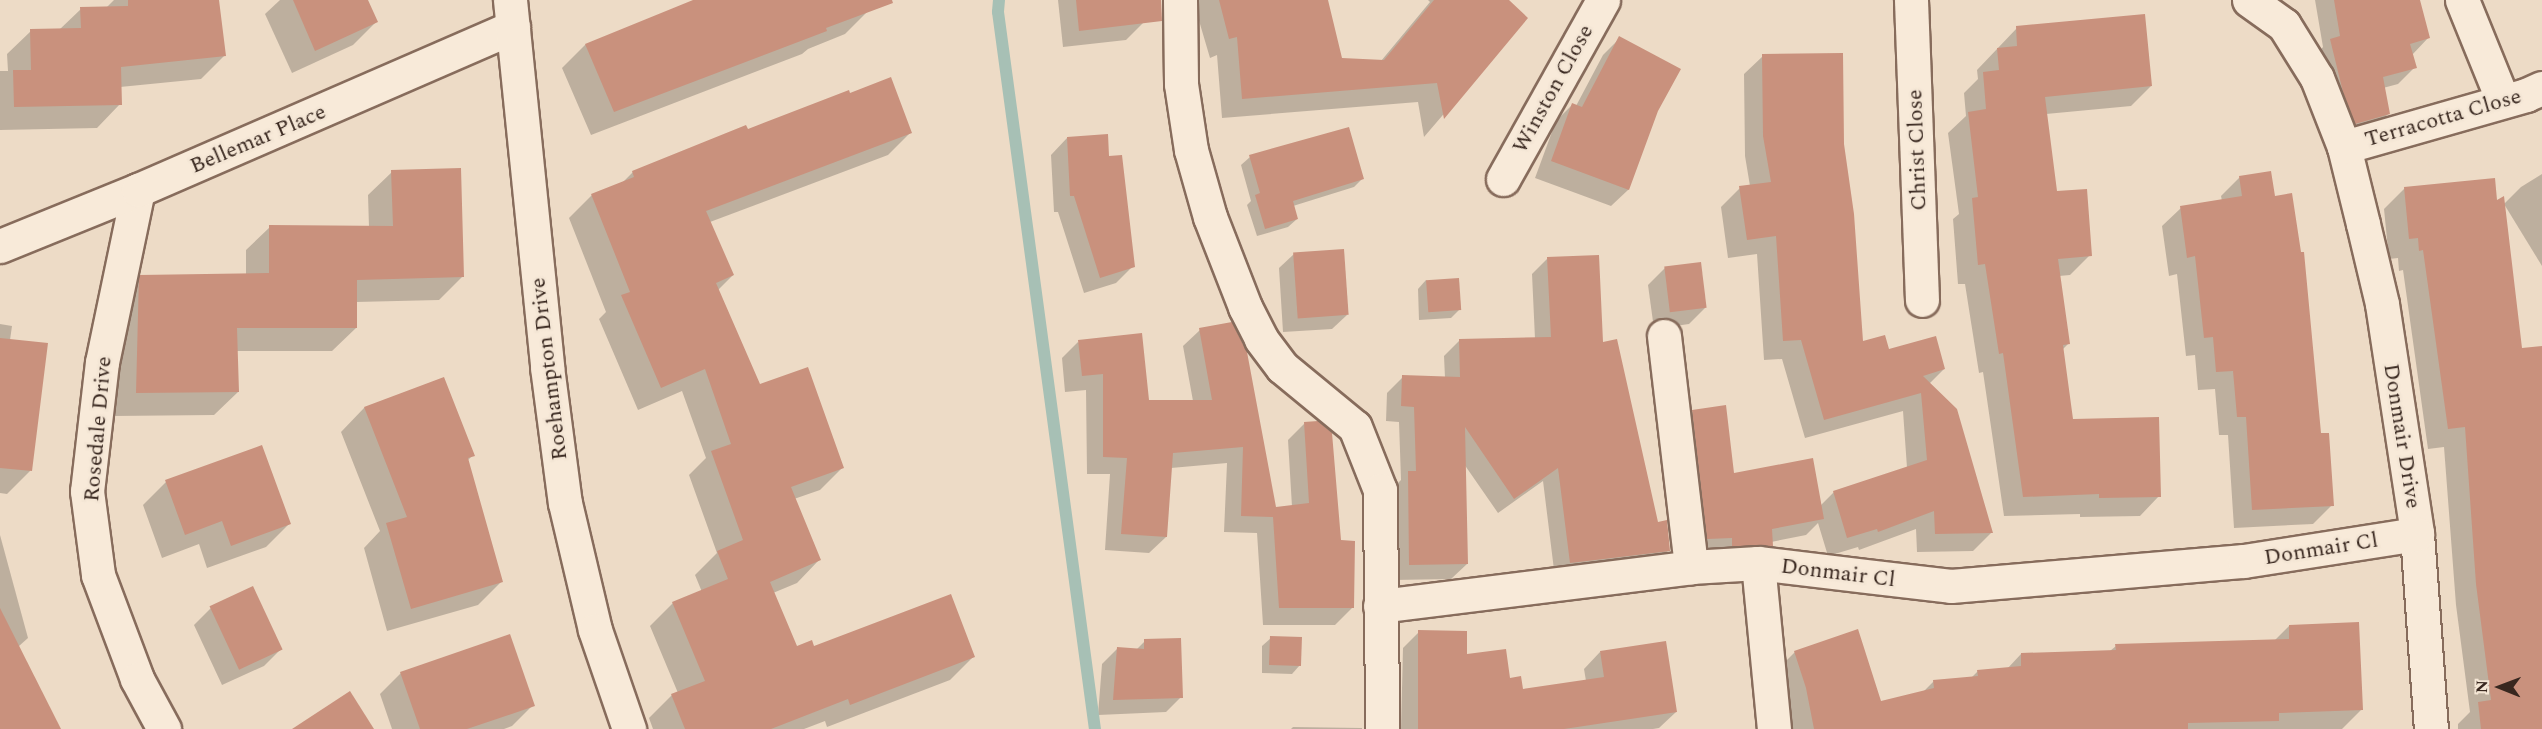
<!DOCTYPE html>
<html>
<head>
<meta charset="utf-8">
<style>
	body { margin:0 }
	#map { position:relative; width:2542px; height:729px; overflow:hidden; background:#eddbc6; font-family:Spectral,serif }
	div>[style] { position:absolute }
	.shadow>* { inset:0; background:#0003 }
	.stream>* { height:12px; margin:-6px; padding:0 6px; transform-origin:6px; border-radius:6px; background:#a7c0b5 }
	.building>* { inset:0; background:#c9917d; transform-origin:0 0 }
	.roads { filter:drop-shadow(2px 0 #876c5c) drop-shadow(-2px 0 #876c5c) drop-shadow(0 2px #876c5c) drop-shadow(0 -2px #876c5c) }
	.minor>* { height:33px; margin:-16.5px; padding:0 16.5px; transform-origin:16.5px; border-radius:16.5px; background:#f8ead9 }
	.tertiary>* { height:33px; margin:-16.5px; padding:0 16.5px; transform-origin:16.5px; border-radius:16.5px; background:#f8ead9 }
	span { translate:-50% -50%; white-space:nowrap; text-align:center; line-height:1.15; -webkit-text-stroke:5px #f4e6d5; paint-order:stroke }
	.street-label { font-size:22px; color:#38271f }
	.north { position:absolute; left:2470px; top:657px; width:60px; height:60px; -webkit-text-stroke:4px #f4e6d5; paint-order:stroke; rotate:271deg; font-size:16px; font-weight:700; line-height:24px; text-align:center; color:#38271f }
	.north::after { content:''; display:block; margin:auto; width:21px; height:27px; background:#38271f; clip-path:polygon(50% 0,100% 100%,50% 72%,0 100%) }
</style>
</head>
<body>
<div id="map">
	<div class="shadow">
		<div style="clip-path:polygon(114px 0,218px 0,224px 56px,201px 79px,120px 87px,120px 104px,97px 128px,0 130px,0 71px,8px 71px,7px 54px,31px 31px,59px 30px,81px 9px,106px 8px)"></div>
		<div style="clip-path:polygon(280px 0,366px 0,376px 22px,353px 45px,292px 73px,265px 14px)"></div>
		<div style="clip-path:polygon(697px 0,864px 0,868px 11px,845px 34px,808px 49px,802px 54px,591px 135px,562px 68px,585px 45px)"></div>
		<div style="clip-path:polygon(1058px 0,1141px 0,1143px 23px,1126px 40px,1063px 47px)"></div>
		<div style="clip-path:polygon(1184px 0,1326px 0,1341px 60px,1381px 61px,1430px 2px,1428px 0,1507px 0,1526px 18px,1424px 137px,1418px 102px,1222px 118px,1217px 55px,1210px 58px,1195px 7px)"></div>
		<div style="clip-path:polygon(2315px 0,2419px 0,2429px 37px,2412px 55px,2415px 67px,2398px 84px,2383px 88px,2388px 114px,2372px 131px,2338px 140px,2314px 57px,2323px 47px)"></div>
		<div style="clip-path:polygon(2017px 28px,2151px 86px,2131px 106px,2046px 114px,2056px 193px,2090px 255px,2070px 275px,2059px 276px,2068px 344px,2062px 350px,2072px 421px,2159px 496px,2140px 516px,2080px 517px,2080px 514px,2004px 516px,1983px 372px,1979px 373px,1965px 284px,1958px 284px,1953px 219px,1959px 214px,1948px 133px,1966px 116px,1964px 93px,1978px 79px,1977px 70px)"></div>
		<div style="clip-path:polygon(1620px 38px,1657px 111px,1628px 190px,1611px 206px,1535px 178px,1556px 121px,1572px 105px,1576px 106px,1603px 55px)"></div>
		<div style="clip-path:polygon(1763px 56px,1842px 144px,1862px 343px,1944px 369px,1929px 384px,1991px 533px,1973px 551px,1917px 552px,1916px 529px,1859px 550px,1858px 547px,1828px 556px,1818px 523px,1806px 535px,1771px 542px,1771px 545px,1755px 562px,1690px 555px,1675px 428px,1692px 411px,1732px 474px,1820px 506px,1834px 492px,1907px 468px,1903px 411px,1805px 438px,1782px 359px,1764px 360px,1757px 254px,1728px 258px,1721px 207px,1740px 188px,1750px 186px,1745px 156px,1744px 74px)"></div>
		<div style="clip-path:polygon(747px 131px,911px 132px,888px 155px,710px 222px,733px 275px,718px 290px,759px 386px,843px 467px,820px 490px,794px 499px,819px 560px,797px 583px,773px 593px,796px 648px,973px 657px,950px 680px,827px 727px,825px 721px,804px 729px,653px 729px,649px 718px,672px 695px,678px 693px,650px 626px,673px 603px,702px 592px,695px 575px,717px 553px,689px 475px,706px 458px,682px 391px,638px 410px,599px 319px,606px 312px,569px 218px,592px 195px,622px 183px,633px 172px)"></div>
		<div style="clip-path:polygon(1067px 138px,1108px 158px,1133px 266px,1116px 283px,1084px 293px,1058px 212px,1054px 212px,1051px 155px)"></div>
		<div style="clip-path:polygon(1250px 157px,1363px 178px,1354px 187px,1293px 206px,1297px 219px,1288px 227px,1257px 236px,1247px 205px,1251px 201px,1241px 165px)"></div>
		<div style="clip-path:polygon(392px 172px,462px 277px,439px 300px,356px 302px,356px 328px,332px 351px,236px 351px,238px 392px,214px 415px,113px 416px,117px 300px,140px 277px,246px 275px,246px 250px,270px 227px,369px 227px,368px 195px)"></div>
		<div style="clip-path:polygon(2542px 174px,2542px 266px,2504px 204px,2521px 187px)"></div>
		<div style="clip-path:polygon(2240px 177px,2320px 435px,2332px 505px,2313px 524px,2234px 528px,2228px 435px,2219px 435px,2215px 389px,2198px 390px,2195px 355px,2186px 356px,2177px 274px,2169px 276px,2162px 226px,2181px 208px,2222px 201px,2221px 196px)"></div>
		<div style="clip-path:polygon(2405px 188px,2520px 350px,2542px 347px,2542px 729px,2458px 729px,2458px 724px,2470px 712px,2456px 605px,2444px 447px,2428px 449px,2403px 270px,2399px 271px,2398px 258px,2389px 259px,2384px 209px)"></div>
		<div style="clip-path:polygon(1294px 254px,1347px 315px,1332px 329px,1283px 332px,1279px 268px)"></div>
		<div style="clip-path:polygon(1548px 258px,1602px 344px,1657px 524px,1669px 550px,1653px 566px,1555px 578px,1543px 481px,1498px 513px,1464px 464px,1467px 564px,1451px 579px,1394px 580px,1393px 488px,1401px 480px,1399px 422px,1386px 421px,1387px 393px,1403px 377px,1445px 378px,1444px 356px,1460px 340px,1535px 339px,1532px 274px)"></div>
		<div style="clip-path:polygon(1665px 268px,1705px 308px,1689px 324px,1654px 329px,1648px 285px)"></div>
		<div style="clip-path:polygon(1426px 280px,1459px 310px,1451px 318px,1419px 320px,1418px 289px)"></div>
		<div style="clip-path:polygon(0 324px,12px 326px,10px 340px,30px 471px,7px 494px,0 493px)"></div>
		<div style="clip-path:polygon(1200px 330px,1275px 509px,1292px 507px,1288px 440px,1305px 423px,1340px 542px,1352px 608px,1335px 625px,1263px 625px,1257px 533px,1224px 532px,1227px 463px,1171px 468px,1166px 537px,1149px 553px,1105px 550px,1110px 474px,1087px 474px,1086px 390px,1065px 392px,1062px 358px,1078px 342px,1148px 401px,1193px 401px,1183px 346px)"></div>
		<div style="clip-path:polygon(443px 379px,473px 455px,467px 461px,501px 582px,478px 605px,387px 631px,364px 548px,380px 531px,341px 432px,364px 408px)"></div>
		<div style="clip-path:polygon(166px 482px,290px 523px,266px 547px,207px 568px,199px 544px,162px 558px,143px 505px)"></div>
		<div style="clip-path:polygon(0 535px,28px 638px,0 663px)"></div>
		<div style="clip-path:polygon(211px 608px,281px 649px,264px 666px,222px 685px,194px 625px)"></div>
		<div style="clip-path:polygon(2289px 626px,2361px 710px,2342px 729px,1790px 729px,1774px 673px,1795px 652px,1880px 703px,1922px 693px,1934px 681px,1971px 678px,1978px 671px,2007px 669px,2021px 654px,2110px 651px,2116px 646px,2274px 641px)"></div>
		<div style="clip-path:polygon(1419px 632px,1509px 680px,1522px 691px,1586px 681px,1584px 669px,1600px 652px,1676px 712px,1659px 728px,1653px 729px,1401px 729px,1403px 648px)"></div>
		<div style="clip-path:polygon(1271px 638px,1300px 665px,1292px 674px,1262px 673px,1262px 646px)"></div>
		<div style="clip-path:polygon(1145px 641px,1181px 697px,1166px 712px,1098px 715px,1102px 664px,1118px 648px,1136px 650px)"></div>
		<div style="clip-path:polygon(401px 673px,533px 705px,512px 726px,504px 729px,392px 729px,380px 694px)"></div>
		<div style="clip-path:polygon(1293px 727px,1362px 728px,1362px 729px,1291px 729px)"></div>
	</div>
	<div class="stream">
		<div style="left:999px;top:0;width:12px;rotate:95deg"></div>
		<div style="left:998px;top:12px;width:724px;rotate:82.3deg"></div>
	</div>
	<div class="building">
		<div style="clip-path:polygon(128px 0,219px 0,226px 56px,121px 67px,122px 105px,14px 107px,13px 70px,31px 70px,30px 29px,81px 28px,80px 7px,128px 6px)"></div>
		<div style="clip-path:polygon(293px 0,368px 0,378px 22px,315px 51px)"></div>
		<div style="clip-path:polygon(693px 0,892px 0,893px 3px,826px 28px,827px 31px,614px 112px,585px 44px)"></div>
		<div style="clip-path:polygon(1076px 0,1161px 0,1162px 21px,1079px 31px)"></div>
		<div style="clip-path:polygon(1219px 0,1328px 0,1342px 58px,1384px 60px,1434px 0,1509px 0,1528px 18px,1444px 119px,1437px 83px,1242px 99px,1237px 37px,1229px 39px)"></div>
		<div style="clip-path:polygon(2334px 0,2420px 0,2430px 38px,2410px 44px,2417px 68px,2383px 77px,2390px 114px,2355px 124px,2343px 92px,2330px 39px,2340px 36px)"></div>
		<div style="clip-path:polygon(2145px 14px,2152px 86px,2045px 97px,2057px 191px,2087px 189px,2092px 256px,2058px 259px,2070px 344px,2063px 345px,2073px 419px,2159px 417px,2161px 497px,2099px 498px,2099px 494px,2023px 497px,2003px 353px,1999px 354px,1985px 264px,1978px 265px,1972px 198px,1978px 197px,1968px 112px,1986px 109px,1983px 72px,1999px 70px,1997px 48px,2017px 46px,2016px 26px)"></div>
		<div style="clip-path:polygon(1619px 36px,1681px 69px,1658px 111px,1629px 190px,1551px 161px,1572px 103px,1582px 107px)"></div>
		<div style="clip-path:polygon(1843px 53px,1844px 144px,1854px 214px,1863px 341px,1885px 335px,1889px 349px,1936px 336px,1945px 369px,1923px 376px,1957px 409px,1993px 533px,1935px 534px,1934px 511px,1878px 532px,1877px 529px,1847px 538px,1833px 491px,1927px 460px,1921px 393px,1824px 420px,1801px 340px,1783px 341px,1776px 236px,1747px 240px,1739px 186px,1771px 182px,1763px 136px,1762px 54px)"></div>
		<div style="clip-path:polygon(891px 77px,912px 133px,706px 211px,734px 275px,716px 283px,760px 384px,808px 367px,844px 468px,791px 487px,821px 560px,770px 582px,797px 646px,812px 640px,814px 646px,951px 594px,975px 657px,850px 705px,848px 699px,771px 729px,685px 729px,671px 694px,705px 681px,672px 602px,728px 579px,717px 551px,743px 540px,711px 451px,731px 444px,705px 369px,661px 388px,621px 295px,630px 292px,591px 194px,634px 177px,632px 171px,746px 125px,748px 129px,849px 90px,850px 93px)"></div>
		<div style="clip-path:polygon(1349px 127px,1364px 179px,1293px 201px,1298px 219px,1265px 229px,1255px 195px,1260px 193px,1249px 155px)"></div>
		<div style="clip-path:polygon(1108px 134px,1109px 156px,1122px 155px,1135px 267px,1100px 278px,1074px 196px,1070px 196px,1067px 137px)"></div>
		<div style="clip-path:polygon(461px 168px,464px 277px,357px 280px,357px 328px,237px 328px,239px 392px,136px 393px,139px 275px,269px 273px,269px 225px,393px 226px,391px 170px)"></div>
		<div style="clip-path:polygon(2271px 171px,2275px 196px,2292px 193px,2301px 252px,2304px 252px,2321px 433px,2329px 433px,2334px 506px,2252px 510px,2246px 417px,2237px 417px,2233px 371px,2216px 372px,2213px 337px,2204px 338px,2195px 256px,2187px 258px,2180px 206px,2242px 196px,2239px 176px)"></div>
		<div style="clip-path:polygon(2495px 178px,2497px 200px,2504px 196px,2522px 348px,2542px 346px,2542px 729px,2481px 729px,2478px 702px,2491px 700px,2476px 584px,2465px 427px,2448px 429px,2423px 250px,2419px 251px,2418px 238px,2409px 239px,2404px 187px)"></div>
		<div style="left:1344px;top:249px;width:66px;height:51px;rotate:86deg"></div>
		<div style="clip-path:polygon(1599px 255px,1603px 342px,1617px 339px,1658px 522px,1667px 520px,1670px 551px,1570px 563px,1558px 468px,1514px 499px,1465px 427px,1468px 564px,1409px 565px,1408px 471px,1416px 471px,1414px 407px,1401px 406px,1402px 375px,1460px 377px,1459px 339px,1551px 337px,1547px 257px)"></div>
		<div style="left:1701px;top:262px;width:46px;height:37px;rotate:83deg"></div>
		<div style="left:1459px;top:278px;width:32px;height:33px;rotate:86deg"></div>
		<div style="clip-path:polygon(1232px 322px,1247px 352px,1276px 507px,1309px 503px,1304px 422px,1318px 421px,1332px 433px,1341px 540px,1355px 541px,1354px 608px,1279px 608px,1273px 517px,1241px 516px,1243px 447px,1173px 453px,1167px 537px,1121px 534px,1127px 458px,1103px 457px,1103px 374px,1082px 376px,1078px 340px,1142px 333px,1149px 400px,1212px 400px,1199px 328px)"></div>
		<div style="clip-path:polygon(0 338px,48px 343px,32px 471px,0 468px)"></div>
		<div style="clip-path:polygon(444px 377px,475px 456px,468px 458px,503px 582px,411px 609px,386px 523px,407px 517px,364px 407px)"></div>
		<div style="clip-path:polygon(1726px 405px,1734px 473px,1813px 458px,1824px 519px,1772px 529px,1773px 546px,1732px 546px,1732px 538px,1707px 539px,1692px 410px)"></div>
		<div style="clip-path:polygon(262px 445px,291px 524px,231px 546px,222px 521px,185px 535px,165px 480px)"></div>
		<div style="left:253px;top:586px;width:70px;height:48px;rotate:65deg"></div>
		<div style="clip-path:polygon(0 608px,61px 729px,0 729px)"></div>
		<div style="clip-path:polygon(2359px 622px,2363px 710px,2279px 713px,2279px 721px,2188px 723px,2188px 729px,1814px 729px,1806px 688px,1794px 651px,1858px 629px,1881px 701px,1934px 688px,1933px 680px,1978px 676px,1977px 670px,2021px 666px,2021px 653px,2116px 650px,2115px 644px,2289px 639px,2289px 625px)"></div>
		<div style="clip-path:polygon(1418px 630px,1467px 631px,1467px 654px,1506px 649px,1510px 678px,1521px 676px,1523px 689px,1604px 677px,1600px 651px,1666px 641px,1677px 712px,1564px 729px,1418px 729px)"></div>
		<div style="clip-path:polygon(510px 634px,535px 706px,467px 729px,420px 729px,400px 672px)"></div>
		<div style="left:1270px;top:636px;width:32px;height:29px;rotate:2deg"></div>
		<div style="clip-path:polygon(1181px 638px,1183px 698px,1113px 700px,1117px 647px,1144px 649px,1144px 639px)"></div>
		<div style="clip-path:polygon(350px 691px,374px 729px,292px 729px)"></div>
	</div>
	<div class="roads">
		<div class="minor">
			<div style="left:1180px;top:0;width:84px;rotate:89.3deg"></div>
			<div style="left:1181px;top:84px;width:67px;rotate:81.4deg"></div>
			<div style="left:1191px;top:150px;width:70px;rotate:74.2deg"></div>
			<div style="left:1210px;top:217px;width:97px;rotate:68.7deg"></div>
			<div style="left:1245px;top:307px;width:36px;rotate:63deg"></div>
			<div style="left:1261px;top:339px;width:35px;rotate:53deg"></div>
			<div style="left:1282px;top:367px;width:94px;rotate:39.4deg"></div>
			<div style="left:1355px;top:427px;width:68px;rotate:68.4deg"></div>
			<div style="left:1380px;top:490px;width:239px;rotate:89.5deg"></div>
			<div style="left:1911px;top:0;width:300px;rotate:87.9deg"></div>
			<div style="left:2249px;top:0;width:43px;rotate:35.5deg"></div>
			<div style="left:2284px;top:25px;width:62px;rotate:58.1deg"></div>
			<div style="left:2317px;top:78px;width:74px;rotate:68.6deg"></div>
			<div style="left:2344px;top:147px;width:79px;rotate:76.1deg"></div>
			<div style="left:2363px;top:224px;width:82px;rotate:76.6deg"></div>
			<div style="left:2382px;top:304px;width:233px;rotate:81.3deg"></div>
			<div style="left:2417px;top:534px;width:196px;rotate:85.9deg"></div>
			<div style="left:2462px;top:0;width:109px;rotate:67.9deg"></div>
			<div style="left:2344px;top:147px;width:189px;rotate:-15.9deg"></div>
			<div style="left:2526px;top:95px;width:17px;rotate:-24deg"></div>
			<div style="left:1503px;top:179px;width:205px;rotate:-60.8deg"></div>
			<div style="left:138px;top:190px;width:176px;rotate:101.8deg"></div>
			<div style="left:102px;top:362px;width:130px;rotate:96.6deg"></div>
			<div style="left:87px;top:491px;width:85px;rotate:82.5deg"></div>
			<div style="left:98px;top:575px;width:111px;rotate:69.4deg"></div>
			<div style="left:137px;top:679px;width:57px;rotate:61.6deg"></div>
			<div style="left:0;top:246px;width:149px;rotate:-22.1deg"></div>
			<div style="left:138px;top:190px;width:409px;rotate:-23.5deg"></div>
			<div style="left:1664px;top:336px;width:233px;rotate:83.3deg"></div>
			<div style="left:1758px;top:563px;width:167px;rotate:84.5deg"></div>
			<div style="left:1380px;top:606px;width:313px;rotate:-7.1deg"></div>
			<div style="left:1691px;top:567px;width:67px;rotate:-3.4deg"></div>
			<div style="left:1758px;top:563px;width:194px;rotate:6.8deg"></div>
			<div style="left:1951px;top:586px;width:294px;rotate:-4.9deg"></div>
			<div style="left:2244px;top:561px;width:175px;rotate:-8.9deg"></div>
		</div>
		<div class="tertiary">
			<div style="left:510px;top:0;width:369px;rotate:84.2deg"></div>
			<div style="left:547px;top:367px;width:137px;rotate:82.5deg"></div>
			<div style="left:565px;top:503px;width:130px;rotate:76.7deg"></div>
			<div style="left:595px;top:630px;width:105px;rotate:71deg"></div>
		</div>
	</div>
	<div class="street-label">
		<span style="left:1553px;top:89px;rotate:-61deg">Winston Close</span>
		<span style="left:2443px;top:118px;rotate:-16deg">Terracotta Close</span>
		<span style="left:258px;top:139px;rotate:-23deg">Bellemar Place</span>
		<span style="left:1917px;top:150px;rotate:-92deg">Christ Close</span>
		<span style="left:549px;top:369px;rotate:-97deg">Roehampton Drive</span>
		<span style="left:98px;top:429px;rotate:-85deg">Rosedale Drive</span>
		<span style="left:2402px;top:436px;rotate:81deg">Donmair Drive</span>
		<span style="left:2321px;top:549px;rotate:-9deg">Donmair Cl</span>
		<span style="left:1838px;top:573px;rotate:7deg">Donmair Cl</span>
	</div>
	<div class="north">N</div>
</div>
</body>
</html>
